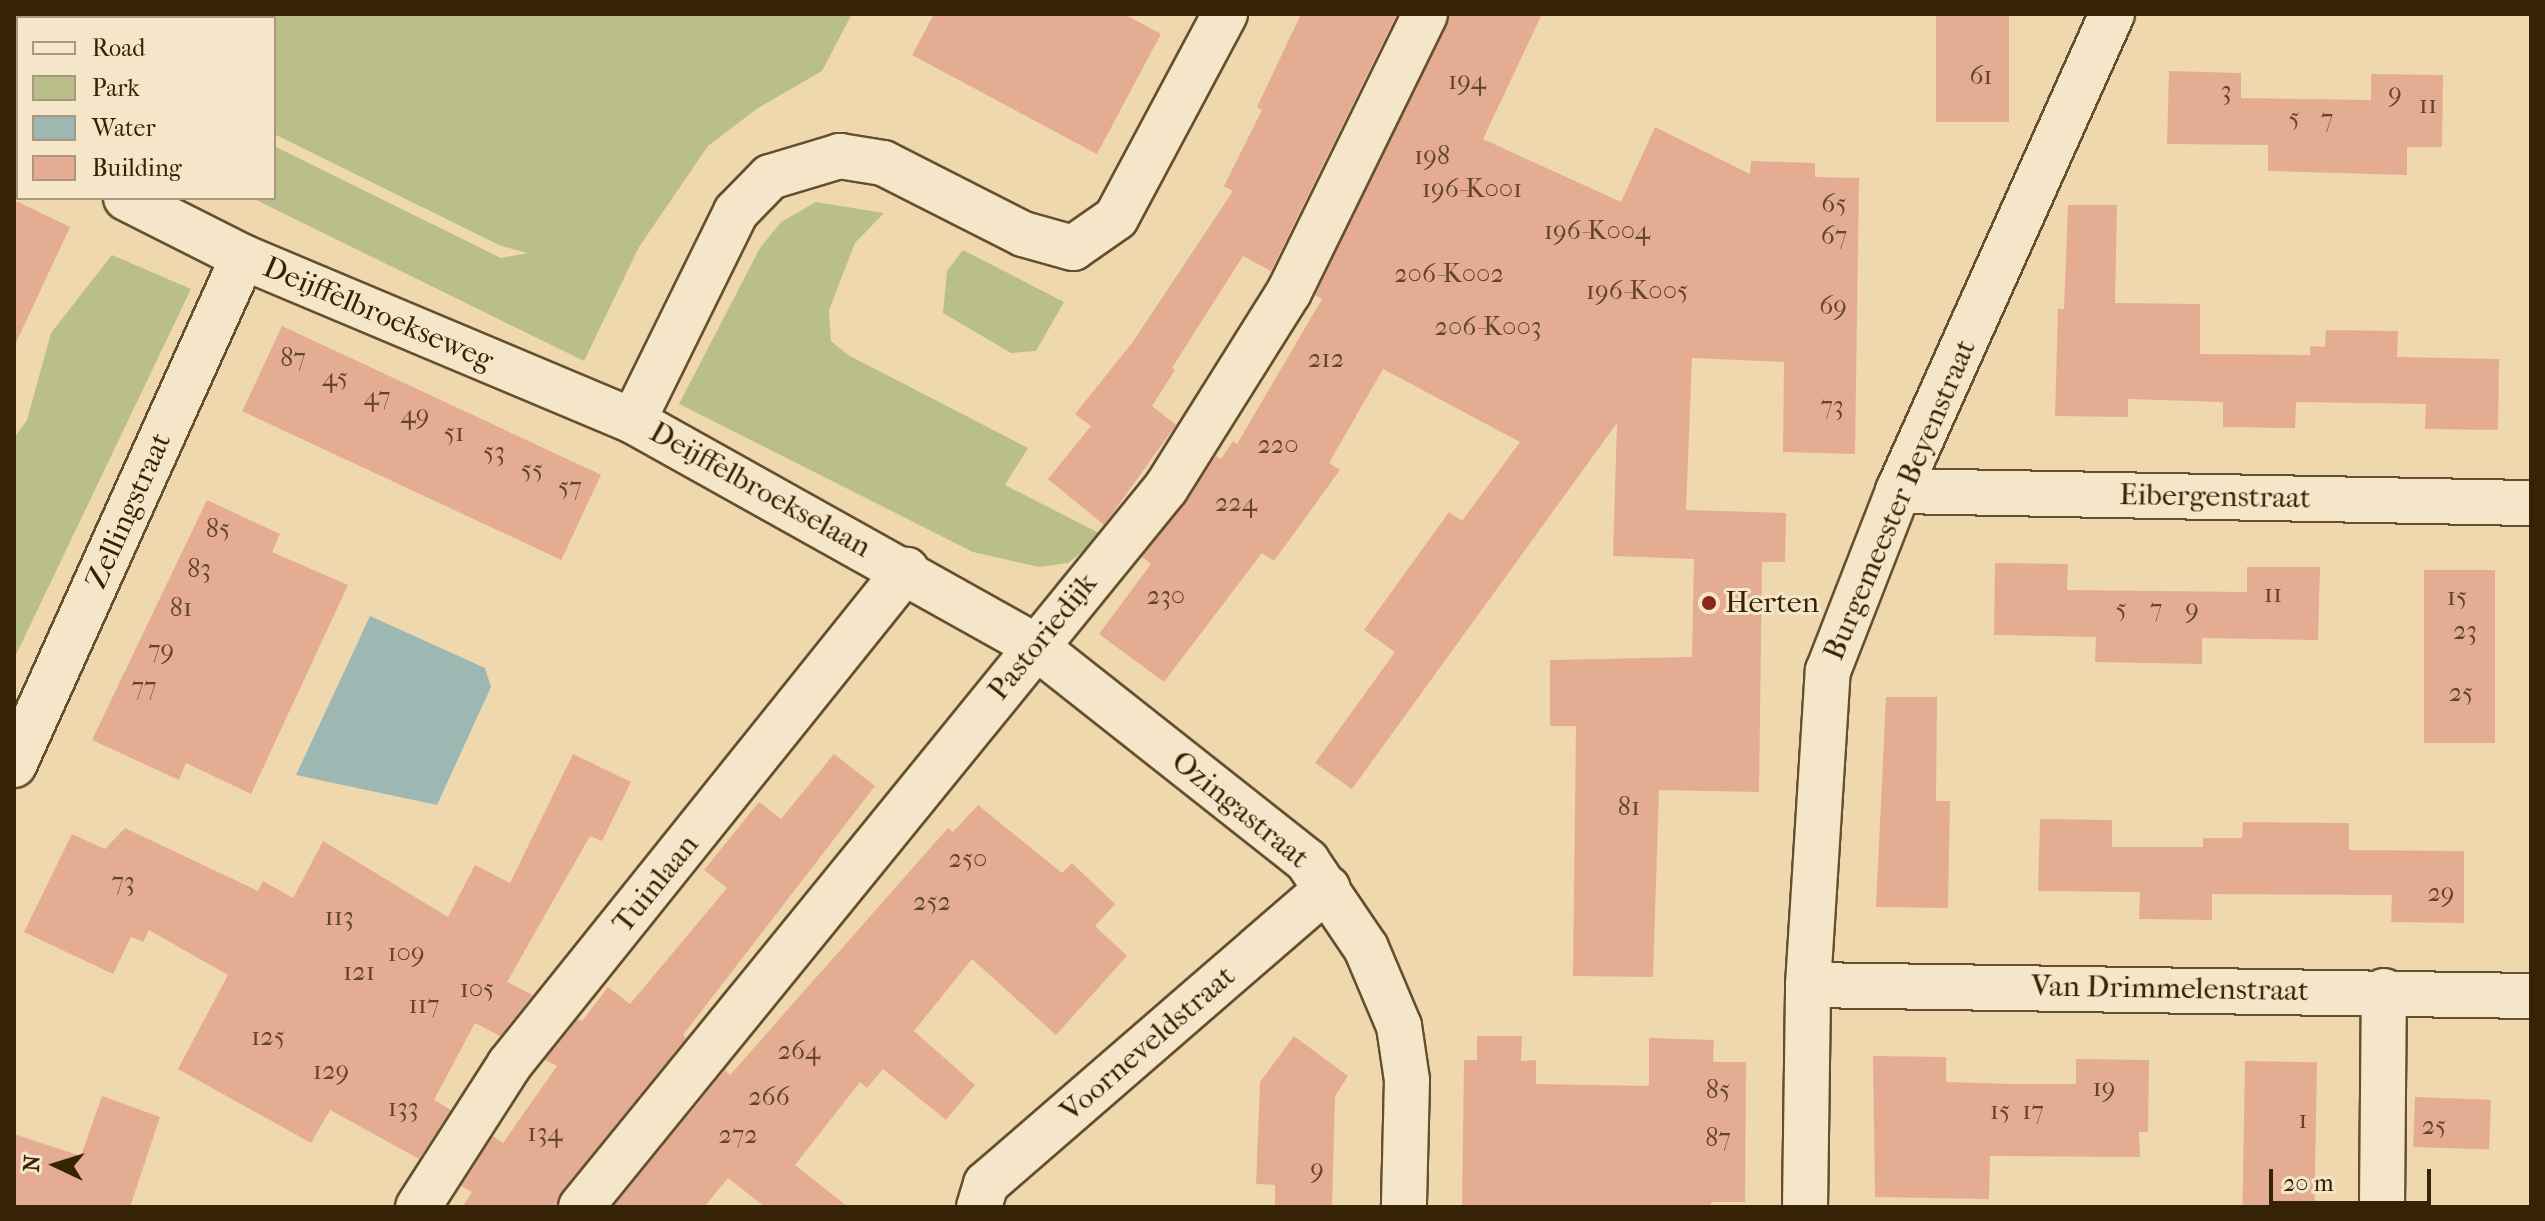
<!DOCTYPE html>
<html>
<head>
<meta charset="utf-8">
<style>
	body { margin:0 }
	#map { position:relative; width:2545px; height:1221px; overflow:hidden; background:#f0d8ae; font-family:"IM FELL French Canon",serif }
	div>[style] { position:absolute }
	.green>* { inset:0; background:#babf8a; transform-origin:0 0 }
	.water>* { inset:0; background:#9db8b3 }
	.building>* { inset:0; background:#e5ac94; transform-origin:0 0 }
	.roads { filter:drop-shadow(2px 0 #64502e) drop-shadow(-2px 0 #64502e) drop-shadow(0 2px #64502e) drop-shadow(0 -2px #64502e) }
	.street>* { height:44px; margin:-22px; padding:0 22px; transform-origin:22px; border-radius:22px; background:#f5e6ca }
	.dots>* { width:22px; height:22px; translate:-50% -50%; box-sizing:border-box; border:4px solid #f5e6ca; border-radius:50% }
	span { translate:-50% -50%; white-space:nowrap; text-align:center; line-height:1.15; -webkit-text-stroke:6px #f5e6ca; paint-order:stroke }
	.number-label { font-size:26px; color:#624428 }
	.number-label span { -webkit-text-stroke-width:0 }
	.street-label { font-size:30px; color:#362204 }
	.poi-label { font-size:30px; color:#362204 }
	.left { translate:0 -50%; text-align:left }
	.frame { position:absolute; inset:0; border:16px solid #362204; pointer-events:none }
	.legend { position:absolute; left:16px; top:16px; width:260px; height:184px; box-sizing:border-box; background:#f5e6ca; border:2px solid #a9987b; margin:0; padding:10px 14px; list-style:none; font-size:24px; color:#362204 }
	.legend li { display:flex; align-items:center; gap:16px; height:40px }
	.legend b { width:40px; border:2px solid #a9987b }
	.north { position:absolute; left:16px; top:1125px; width:80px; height:80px; -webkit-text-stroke:6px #f5e6ca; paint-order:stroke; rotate:274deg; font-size:22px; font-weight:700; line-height:32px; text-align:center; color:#362204 }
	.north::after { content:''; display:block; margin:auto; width:28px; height:36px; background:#362204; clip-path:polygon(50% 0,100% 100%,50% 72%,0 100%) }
	.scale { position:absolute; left:2269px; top:1169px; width:162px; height:36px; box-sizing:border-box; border:4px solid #362204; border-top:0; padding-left:10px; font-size:24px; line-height:28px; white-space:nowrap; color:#362204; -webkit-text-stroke:6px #f5e6ca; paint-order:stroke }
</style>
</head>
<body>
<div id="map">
	<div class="green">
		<div style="clip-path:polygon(30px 14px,852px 14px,822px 71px,758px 108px,708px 146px,639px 247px,584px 361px,252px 198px,274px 198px,274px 146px,501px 258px,528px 253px,501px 246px,274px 134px,274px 18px)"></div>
		<div style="left:14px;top:18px;width:4px;height:61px;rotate:27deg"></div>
		<div style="clip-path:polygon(816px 202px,884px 213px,855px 243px,829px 310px,831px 341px,848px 355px,1028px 448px,1005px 485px,1103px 535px,1068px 563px,1039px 567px,973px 552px,679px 404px,760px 248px,781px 222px)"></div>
		<div style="clip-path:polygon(963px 250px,1064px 302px,1036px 351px,1011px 353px,943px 313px,947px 271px)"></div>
		<div style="clip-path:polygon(112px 255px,191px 289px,14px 659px,14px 438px,27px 420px,51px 333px)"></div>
	</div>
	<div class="water">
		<div style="clip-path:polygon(370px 616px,485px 668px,491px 687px,437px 805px,296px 775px)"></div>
	</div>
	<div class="building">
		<div style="clip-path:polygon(934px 14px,1124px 14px,1161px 34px,1097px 154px,912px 55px)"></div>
		<div style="clip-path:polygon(1301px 14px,1397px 14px,1271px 271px,1243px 256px,1172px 368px,1175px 370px,1152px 406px,1176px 425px,1104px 525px,1048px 479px,1091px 426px,1075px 414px,1132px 343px,1233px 191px,1224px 186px,1262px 110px,1257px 107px)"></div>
		<div style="clip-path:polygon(1450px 14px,1542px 14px,1483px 139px,1621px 202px,1655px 127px,1750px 174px,1751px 161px,1815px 163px,1815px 177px,1859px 178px,1855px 454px,1783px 452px,1784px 362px,1692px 358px,1686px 510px,1786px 513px,1785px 562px,1762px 562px,1759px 792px,1659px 790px,1653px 977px,1573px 976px,1576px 726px,1550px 726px,1550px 660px,1692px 657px,1694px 559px,1613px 556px,1617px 423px,1352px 789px,1315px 763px,1395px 652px,1364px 630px,1449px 512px,1462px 521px,1520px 442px,1383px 369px,1329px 463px,1340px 470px,1274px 561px,1262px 553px,1164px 682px,1099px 634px,1151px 564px,1142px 557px,1216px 456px,1221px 459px,1233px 441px,1237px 444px,1322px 299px,1315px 295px)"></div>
		<div style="left:1936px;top:14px;width:73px;height:108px"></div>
		<div style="clip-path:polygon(2169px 71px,2241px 73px,2241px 98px,2307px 99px,2371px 100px,2371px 74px,2443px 75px,2442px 147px,2407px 147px,2407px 175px,2268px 171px,2268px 145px,2167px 144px)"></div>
		<div style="clip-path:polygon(14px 200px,70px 227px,14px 347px)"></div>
		<div style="clip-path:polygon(2068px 205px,2117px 205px,2115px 303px,2200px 304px,2200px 354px,2310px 355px,2310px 346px,2325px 347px,2326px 330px,2398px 331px,2397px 357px,2499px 359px,2498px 430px,2425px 429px,2426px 404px,2296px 402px,2295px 428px,2223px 427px,2223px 402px,2128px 399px,2128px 417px,2055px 416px,2058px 309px,2064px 309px)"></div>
		<div style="left:282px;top:326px;width:352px;height:94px;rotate:25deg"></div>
		<div style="clip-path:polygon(207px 500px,280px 534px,272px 552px,348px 585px,251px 794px,186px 763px,179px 780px,92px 740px)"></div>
		<div style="clip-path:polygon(1995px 563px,2068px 564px,2067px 590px,2247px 592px,2247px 567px,2320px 567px,2318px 640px,2202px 638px,2202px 664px,2095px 662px,2096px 637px,1994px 635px)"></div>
		<div style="left:2424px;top:570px;width:71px;height:173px"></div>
		<div style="clip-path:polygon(1886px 697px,1937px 697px,1936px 801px,1950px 801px,1948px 908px,1876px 907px)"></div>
		<div style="clip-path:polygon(573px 754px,631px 782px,602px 841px,590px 836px,507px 982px,533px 995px,500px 1036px,475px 1023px,434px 1100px,451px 1110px,419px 1159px,330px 1110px,311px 1143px,178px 1069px,228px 975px,149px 930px,143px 942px,131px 937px,113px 974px,24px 932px,72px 834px,105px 849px,125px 828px,258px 891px,263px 881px,293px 898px,323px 841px,448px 917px,475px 865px,510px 883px)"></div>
		<div style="clip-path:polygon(834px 754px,875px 786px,683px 1035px,686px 1038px,562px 1191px,557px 1207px,462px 1207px,472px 1192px,461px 1186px,493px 1136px,503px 1143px,557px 1066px,545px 1060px,578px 1019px,582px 1021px,608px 987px,630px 1004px,727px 888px,704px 870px,759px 802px,781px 819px)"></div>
		<div style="clip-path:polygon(978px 805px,1062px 873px,1072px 863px,1115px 904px,1095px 926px,1127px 956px,1056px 1035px,972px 959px,914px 1031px,975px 1085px,946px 1120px,883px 1069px,867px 1088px,860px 1082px,795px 1165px,848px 1207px,765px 1207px,728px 1178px,704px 1207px,613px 1207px,725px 1070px,730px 1075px,948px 828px,953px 832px)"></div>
		<div style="clip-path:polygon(2040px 819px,2112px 820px,2112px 847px,2203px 847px,2203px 838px,2242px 838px,2243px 822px,2349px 823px,2349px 850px,2464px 851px,2464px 923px,2391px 922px,2392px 895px,2212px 894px,2212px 920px,2139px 919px,2140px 892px,2038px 891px)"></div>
		<div style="clip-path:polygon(1294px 1036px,1348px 1076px,1335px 1096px,1332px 1207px,1275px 1207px,1275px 1185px,1256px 1184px,1260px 1082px)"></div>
		<div style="clip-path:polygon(1477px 1036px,1522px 1036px,1521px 1061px,1536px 1060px,1536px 1084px,1649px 1086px,1649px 1038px,1714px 1040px,1713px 1062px,1746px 1062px,1745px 1202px,1711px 1202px,1711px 1207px,1462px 1207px,1464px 1060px,1477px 1060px)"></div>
		<div style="clip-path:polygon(1873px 1056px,1946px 1057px,1946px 1082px,2012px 1084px,2076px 1084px,2076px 1059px,2149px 1060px,2148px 1132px,2139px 1132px,2140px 1157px,1990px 1156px,1989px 1199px,1875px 1197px)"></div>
		<div style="left:2245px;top:1061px;width:72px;height:146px;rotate:1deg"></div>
		<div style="clip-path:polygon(102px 1096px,160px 1117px,130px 1207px,14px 1207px,14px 1134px,81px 1156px)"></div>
		<div style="left:2415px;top:1097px;width:76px;height:50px;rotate:2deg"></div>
	</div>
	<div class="roads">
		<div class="street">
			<div style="left:1225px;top:14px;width:231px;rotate:118.1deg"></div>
			<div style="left:1116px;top:218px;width:52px;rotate:145.1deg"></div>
			<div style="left:1073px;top:248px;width:52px;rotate:-164.4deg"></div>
			<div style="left:1023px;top:234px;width:157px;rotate:-153.1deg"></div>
			<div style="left:883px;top:163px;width:44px;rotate:-170.8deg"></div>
			<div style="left:840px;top:156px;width:73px;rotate:163.3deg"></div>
			<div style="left:770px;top:177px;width:49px;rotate:134.2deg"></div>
			<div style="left:736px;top:212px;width:233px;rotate:116.2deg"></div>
			<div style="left:633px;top:421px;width:461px;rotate:29.2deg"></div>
			<div style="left:1035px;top:646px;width:347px;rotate:38.3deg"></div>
			<div style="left:1307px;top:861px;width:105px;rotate:55.9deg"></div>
			<div style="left:1366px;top:948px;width:85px;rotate:67.1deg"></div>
			<div style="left:1399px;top:1026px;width:55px;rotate:81.6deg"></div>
			<div style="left:1407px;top:1080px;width:127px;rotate:91.4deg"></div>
			<div style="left:14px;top:144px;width:4px;rotate:27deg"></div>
			<div style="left:126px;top:198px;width:131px;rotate:26.8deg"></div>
			<div style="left:243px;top:257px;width:423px;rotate:22.8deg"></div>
			<div style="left:1898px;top:491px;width:633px;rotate:1.09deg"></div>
			<div style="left:14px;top:765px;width:557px;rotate:-65.73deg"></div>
			<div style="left:1808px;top:985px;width:723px;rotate:0.87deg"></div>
			<div style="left:418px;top:1207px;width:169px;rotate:-57.3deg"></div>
			<div style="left:509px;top:1065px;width:635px;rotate:-51.27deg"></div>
			<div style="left:581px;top:1207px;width:927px;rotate:-50.87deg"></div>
			<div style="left:1166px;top:488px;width:231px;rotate:-57.9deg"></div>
			<div style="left:1289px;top:292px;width:309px;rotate:-63.9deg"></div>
			<div style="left:979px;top:1207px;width:24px;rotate:-73deg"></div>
			<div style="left:986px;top:1184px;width:452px;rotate:-40.9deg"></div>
			<div style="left:1805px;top:1207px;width:222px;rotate:-89.2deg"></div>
			<div style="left:1808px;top:985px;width:315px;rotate:-86.4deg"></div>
			<div style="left:1828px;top:671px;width:193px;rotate:-68.7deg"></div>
			<div style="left:1898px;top:491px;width:523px;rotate:-65.84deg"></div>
			<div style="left:2382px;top:1207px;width:216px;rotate:-89.5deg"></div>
		</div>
	</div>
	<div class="dots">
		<div style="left:1709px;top:603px;background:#8f2418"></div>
	</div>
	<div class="number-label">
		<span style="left:1981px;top:76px">61</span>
		<span style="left:1467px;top:81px">194</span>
		<span style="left:2226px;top:91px">3</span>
		<span style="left:2395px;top:93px">9</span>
		<span style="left:2428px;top:105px">11</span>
		<span style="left:2294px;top:118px">5</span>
		<span style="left:2327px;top:119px">7</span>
		<span style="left:1432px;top:156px">198</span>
		<span style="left:1472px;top:189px">196-K001</span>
		<span style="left:1834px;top:204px">65</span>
		<span style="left:1597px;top:231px">196-K004</span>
		<span style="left:1834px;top:236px">67</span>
		<span style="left:1449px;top:274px">206-K002</span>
		<span style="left:1637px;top:291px">196-K005</span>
		<span style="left:1833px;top:306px">69</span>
		<span style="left:1488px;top:327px">206-K003</span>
		<span style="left:293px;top:358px">87</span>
		<span style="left:1326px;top:359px">212</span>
		<span style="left:335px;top:378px">45</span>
		<span style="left:377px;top:397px">47</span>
		<span style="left:1832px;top:406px">73</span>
		<span style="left:415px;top:415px">49</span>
		<span style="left:454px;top:433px">51</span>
		<span style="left:1278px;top:445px">220</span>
		<span style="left:494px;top:452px">53</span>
		<span style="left:532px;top:470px">55</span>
		<span style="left:570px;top:487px">57</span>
		<span style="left:1236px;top:503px">224</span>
		<span style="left:218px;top:529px">85</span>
		<span style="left:199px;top:569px">83</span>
		<span style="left:2273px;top:594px">11</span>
		<span style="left:1166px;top:596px">230</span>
		<span style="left:2457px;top:597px">15</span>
		<span style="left:181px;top:608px">81</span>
		<span style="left:2121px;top:609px">5</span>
		<span style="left:2156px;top:609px">7</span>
		<span style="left:2192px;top:609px">9</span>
		<span style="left:2465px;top:631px">23</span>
		<span style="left:161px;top:650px">79</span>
		<span style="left:144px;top:687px">77</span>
		<span style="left:2461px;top:693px">25</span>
		<span style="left:1629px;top:807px">81</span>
		<span style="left:968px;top:859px">250</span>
		<span style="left:123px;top:882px">73</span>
		<span style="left:2441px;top:893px">29</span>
		<span style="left:932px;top:902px">252</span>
		<span style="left:339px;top:917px">113</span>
		<span style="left:406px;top:953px">109</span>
		<span style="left:359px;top:972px">121</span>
		<span style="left:477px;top:989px">105</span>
		<span style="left:424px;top:1005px">117</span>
		<span style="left:268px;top:1037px">125</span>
		<span style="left:799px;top:1051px">264</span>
		<span style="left:331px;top:1071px">129</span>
		<span style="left:2104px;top:1088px">19</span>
		<span style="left:1718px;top:1090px">85</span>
		<span style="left:769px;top:1097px">266</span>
		<span style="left:403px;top:1108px">133</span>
		<span style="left:2000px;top:1111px">15</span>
		<span style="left:2033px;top:1111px">17</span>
		<span style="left:2303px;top:1120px">1</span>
		<span style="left:2434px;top:1126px">25</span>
		<span style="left:545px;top:1133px">134</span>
		<span style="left:738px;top:1135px">272</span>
		<span style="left:1718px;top:1138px">87</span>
		<span style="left:1317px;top:1169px">9</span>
	</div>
	<div class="street-label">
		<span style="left:378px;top:314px;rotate:23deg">Deijffelbroekseweg</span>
		<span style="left:760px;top:490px;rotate:29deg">Deijffelbroekselaan</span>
		<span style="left:2215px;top:497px;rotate:1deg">Eibergenstraat</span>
		<span style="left:1900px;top:500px;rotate:-67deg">Burgemeester Beyenstraat</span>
		<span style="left:129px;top:511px;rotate:-66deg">Zellingstraat</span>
		<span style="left:1043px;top:637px;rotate:-51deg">Pastoriedijk</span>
		<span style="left:1240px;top:810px;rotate:39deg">Ozingastraat</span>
		<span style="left:656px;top:884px;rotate:-51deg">Tuinlaan</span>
		<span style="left:2170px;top:989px;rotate:1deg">Van Drimmelenstraat</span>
		<span style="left:1148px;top:1044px;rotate:-41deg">Voorneveldstraat</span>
	</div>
	<div class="poi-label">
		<span class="left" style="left:1725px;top:603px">Herten</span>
	</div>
	<div class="frame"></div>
	<ul class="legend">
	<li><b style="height:10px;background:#f5e6ca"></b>Road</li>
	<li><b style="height:22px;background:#babf8a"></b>Park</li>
	<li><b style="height:22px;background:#9db8b3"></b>Water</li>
	<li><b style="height:22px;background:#e5ac94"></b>Building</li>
	</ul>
	<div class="north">N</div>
	<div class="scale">20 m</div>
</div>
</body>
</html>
